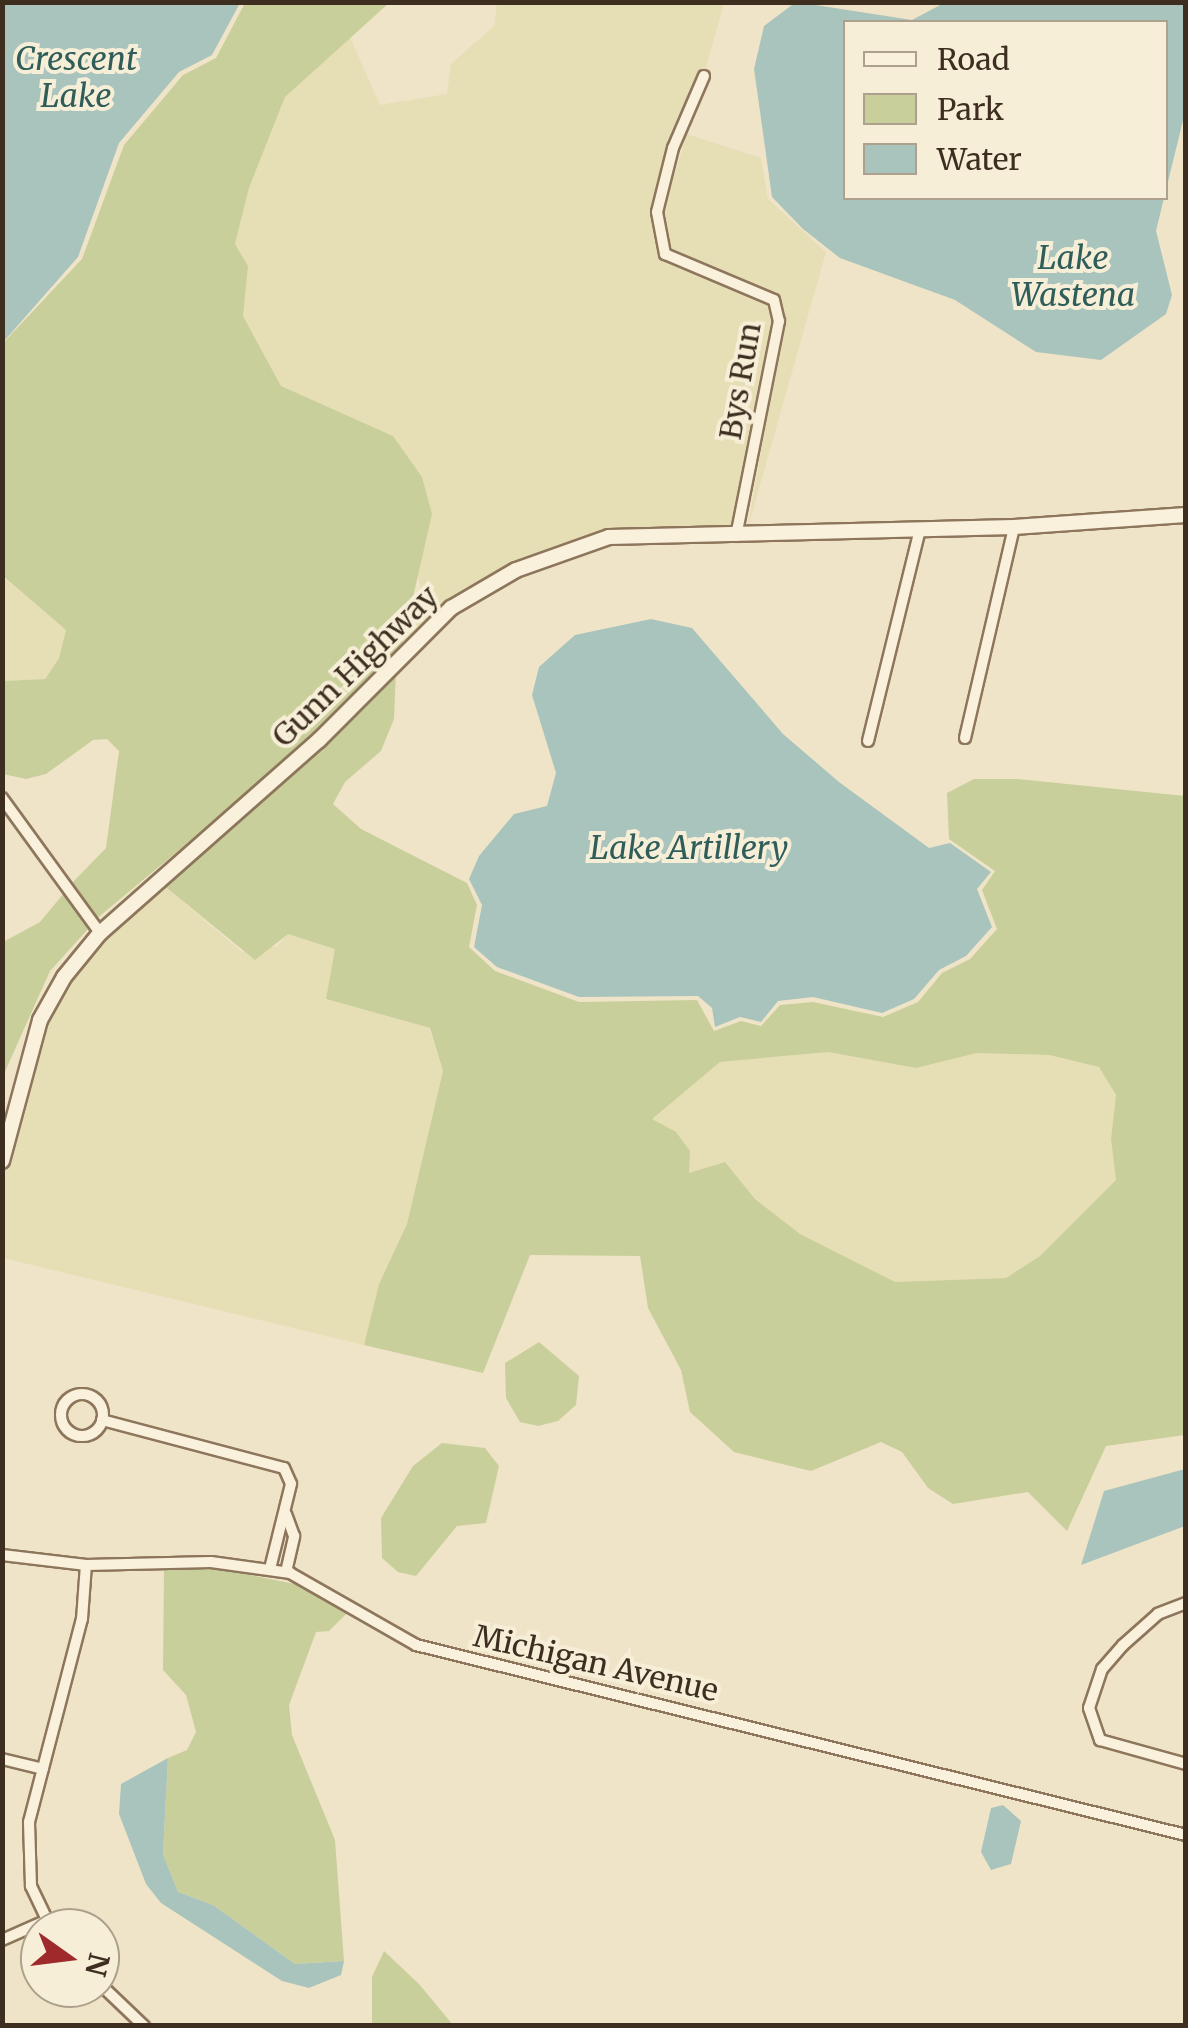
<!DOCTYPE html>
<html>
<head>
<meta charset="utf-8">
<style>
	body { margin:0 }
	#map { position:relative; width:1188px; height:2028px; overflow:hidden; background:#f0e4c8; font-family:Merriweather,serif }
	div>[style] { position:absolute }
	.farmland>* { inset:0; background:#e6deb5 }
	.green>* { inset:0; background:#c9cf9b }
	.water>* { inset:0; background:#a9c4bc }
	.roads { filter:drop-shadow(2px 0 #8d765c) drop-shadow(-2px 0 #8d765c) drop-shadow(0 2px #8d765c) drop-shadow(0 -2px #8d765c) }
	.minor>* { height:10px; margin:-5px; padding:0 5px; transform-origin:5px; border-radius:5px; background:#faf1dc }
	.minor>.ring { margin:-5px; padding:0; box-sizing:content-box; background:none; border:10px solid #faf1dc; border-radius:50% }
	.secondary>* { height:14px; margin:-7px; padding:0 7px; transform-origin:7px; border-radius:7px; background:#faf1dc }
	span { translate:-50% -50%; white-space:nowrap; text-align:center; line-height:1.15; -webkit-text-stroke:8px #f7eed8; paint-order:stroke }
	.street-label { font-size:30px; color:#3d2e20 }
	.water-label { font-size:32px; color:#2f5d5a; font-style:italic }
	.frame { position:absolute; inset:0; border:5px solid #3d2e20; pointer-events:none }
	.legend { position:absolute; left:843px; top:20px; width:325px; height:180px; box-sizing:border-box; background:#f7eed8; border:2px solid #ada18e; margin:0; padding:12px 18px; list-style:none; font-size:30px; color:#3d2e20 }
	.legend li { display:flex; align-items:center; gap:20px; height:50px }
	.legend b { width:50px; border:2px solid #ada18e }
	.north { position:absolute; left:20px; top:1908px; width:100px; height:100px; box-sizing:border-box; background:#f7eed8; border:2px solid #ada18e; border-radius:50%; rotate:104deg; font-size:28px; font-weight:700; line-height:40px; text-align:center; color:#3d2e20 }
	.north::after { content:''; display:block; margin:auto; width:35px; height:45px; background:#9e2a2b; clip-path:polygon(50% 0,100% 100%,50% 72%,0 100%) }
</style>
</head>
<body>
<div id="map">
	<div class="farmland">
		<div style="clip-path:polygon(497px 3px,724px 3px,705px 71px,668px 146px,652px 213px,663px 259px,770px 303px,773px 321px,731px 532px,663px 529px,514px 565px,401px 650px,420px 586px,393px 436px,281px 386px,243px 316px,248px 266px,235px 244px,249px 188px,285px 97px,341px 40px,349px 35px,380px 105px,447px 94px,451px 64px,494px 26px)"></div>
		<div style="clip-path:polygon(687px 134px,761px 158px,768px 199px,826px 252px,747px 531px,784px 322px,776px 296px,670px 251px,662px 213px)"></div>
		<div style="clip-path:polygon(2px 576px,66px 630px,59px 658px,44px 679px,3px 681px)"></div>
		<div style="clip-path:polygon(162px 884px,242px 952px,278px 946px,287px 933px,336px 949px,326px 999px,429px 1028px,443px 1071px,407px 1224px,379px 1284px,364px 1345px,3px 1258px,3px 1155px,29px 1053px,63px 976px)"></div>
		<div style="clip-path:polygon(828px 1052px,916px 1068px,977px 1053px,1049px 1055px,1099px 1067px,1116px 1096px,1111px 1139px,1116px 1180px,1040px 1256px,1006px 1278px,894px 1282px,800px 1234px,755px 1199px,725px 1162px,689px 1173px,651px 1119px,720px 1062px)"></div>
	</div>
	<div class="green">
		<div style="clip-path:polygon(245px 3px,389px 3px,285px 97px,249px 188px,235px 244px,248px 266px,243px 316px,281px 386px,393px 436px,422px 477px,432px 514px,401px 650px,315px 737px,95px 920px,70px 885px,106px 848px,119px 751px,107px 739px,93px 740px,46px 774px,26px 779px,3px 774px,3px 681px,45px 679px,59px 658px,66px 630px,3px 576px,3px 343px,82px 259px,124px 145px,183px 75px,216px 58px)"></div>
		<div style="clip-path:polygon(evenodd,396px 671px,394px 719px,381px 751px,345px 782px,333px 804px,361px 829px,467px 883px,477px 905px,469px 947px,495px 971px,579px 1002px,697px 1000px,714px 1031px,741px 1021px,761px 1026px,780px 1005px,813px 1002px,883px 1017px,918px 1002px,942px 973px,970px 959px,997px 929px,982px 890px,995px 871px,949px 839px,947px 793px,974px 779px,1018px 779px,1185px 796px,1185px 1435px,1106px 1446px,1067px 1531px,1028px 1492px,953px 1504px,928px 1488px,902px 1452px,881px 1442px,811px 1471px,734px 1452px,690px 1412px,681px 1370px,648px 1308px,640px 1256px,530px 1255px,483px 1373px,364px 1345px,379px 1284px,407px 1224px,443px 1071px,430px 1028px,326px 999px,335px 949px,288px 934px,255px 960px,162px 884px,396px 671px,828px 1052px,916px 1068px,977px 1053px,1049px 1055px,1099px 1067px,1116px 1095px,1111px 1139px,1116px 1180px,1040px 1256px,1006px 1278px,895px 1282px,800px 1234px,755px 1199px,725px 1162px,689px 1173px,690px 1151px,676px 1132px,652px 1119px,720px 1062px,828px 1052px)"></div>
		<div style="clip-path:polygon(64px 893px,89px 928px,50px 971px,3px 1076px,3px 942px,40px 922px)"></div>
		<div style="clip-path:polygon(539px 1342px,579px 1376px,576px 1405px,558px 1421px,538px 1426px,520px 1422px,506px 1398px,505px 1363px)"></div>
		<div style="clip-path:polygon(442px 1443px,485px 1448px,499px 1466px,486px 1523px,457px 1526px,416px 1576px,398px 1572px,382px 1558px,381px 1518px,413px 1466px)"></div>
		<div style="clip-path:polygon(211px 1567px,305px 1586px,347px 1613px,329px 1631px,316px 1632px,289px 1705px,292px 1735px,335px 1840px,344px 1961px,295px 1964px,213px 1905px,178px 1892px,163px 1854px,168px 1758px,187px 1750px,196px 1732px,186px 1695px,163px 1670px,164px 1568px)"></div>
		<div style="clip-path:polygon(384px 1951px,419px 1984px,453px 2025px,372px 2025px,372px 1977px)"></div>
	</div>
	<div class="water">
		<div style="clip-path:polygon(3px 2px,240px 3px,212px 55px,179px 72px,119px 143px,78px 257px,5px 340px)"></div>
		<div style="clip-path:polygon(796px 2px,912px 20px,944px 3px,1185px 3px,1185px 112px,1166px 190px,1166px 22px,846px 22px,846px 198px,1164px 198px,1156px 231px,1172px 295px,1166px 314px,1101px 360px,1036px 352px,955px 300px,840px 258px,803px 229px,772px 197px,754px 69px,764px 26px)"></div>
		<div style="clip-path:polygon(651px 619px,692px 628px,783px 734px,839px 782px,929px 848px,950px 843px,991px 872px,977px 889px,992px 927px,966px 956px,939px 970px,914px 999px,882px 1013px,813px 997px,778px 1001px,761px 1022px,740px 1017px,715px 1027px,712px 1008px,698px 996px,579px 997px,497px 967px,474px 947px,482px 905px,469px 879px,479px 856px,514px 814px,547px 806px,556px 773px,532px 695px,539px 667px,575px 635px)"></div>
		<div style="clip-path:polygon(1185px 1469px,1185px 1526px,1081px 1565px,1104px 1491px)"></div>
		<div style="clip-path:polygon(168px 1758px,163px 1854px,178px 1892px,213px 1905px,295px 1964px,344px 1961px,341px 1975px,309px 1988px,282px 1981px,161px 1903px,146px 1884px,119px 1814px,121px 1784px)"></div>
		<div style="clip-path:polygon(1003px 1805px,1021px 1821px,1011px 1864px,991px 1870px,981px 1852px,991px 1808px)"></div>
	</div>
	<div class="roads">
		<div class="minor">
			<div style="left:704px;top:76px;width:78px;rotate:113.3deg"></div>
			<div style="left:673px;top:148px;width:66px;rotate:104deg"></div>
			<div style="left:657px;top:212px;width:43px;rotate:79.2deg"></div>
			<div style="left:665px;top:254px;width:118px;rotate:22.9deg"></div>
			<div style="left:774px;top:300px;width:22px;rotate:77deg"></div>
			<div style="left:779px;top:321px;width:219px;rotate:101.3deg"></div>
			<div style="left:965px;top:738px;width:217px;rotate:-76.9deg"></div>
			<div style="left:868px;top:741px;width:218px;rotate:-76.2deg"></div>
			<div style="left:2px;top:798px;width:167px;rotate:54deg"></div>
			<div class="ring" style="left:61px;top:1394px;width:32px;height:32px"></div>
			<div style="left:102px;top:1420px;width:188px;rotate:14.8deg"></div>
			<div style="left:284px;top:1468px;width:17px;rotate:66deg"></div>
			<div style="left:291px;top:1484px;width:88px;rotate:103.9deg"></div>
			<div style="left:2px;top:1555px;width:85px;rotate:6.8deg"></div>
			<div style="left:86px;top:1565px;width:125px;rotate:-1.4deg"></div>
			<div style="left:211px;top:1562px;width:80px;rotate:7.9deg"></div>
			<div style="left:290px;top:1573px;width:145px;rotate:29.7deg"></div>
			<div style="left:416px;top:1645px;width:793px;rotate:13.86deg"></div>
			<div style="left:286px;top:1572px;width:37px;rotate:-77deg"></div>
			<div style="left:294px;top:1536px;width:23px;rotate:-110deg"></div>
			<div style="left:1186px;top:1603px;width:30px;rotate:159deg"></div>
			<div style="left:1158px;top:1614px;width:47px;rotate:138.5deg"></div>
			<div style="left:1123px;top:1645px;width:32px;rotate:131deg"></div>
			<div style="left:1102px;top:1669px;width:41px;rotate:108.4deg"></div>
			<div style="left:1089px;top:1708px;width:34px;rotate:71deg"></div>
			<div style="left:1100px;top:1740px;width:89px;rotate:15.6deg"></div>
			<div style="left:2px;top:1759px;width:42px;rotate:13.7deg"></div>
			<div style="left:51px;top:1928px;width:47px;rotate:-115.5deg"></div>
			<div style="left:31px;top:1886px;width:64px;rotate:-91.8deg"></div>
			<div style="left:29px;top:1822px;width:210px;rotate:-75.4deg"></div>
			<div style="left:82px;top:1619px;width:54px;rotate:-85.8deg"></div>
			<div style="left:2px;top:1940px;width:47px;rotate:-23.8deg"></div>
			<div style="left:100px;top:1984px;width:61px;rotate:43.7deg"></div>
		</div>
		<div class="secondary">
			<div style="left:2px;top:1161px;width:146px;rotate:-74.9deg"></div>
			<div style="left:40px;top:1020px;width:49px;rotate:-60.8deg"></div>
			<div style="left:64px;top:977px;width:57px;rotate:-50.7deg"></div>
			<div style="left:100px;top:933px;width:292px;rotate:-41.4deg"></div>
			<div style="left:319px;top:740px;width:187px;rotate:-45deg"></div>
			<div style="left:451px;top:608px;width:75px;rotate:-30.3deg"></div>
			<div style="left:516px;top:570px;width:99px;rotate:-19.5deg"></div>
			<div style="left:609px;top:537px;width:405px;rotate:-1.4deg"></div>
			<div style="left:1014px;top:527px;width:172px;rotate:-4deg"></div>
		</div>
	</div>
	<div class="street-label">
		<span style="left:740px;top:381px;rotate:-80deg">Bys Run</span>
		<span style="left:355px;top:666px;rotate:-44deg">Gunn Highway</span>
		<span style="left:596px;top:1663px;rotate:13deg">Michigan Avenue</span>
	</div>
	<div class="water-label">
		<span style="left:76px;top:78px">Crescent<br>Lake</span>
		<span style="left:1073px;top:277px">Lake<br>Wastena</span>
		<span style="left:689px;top:848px">Lake Artillery</span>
	</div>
	<div class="frame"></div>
	<ul class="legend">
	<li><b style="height:12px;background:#faf1dc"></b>Road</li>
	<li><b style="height:28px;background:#c9cf9b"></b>Park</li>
	<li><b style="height:28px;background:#a9c4bc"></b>Water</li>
	</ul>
	<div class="north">N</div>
</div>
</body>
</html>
